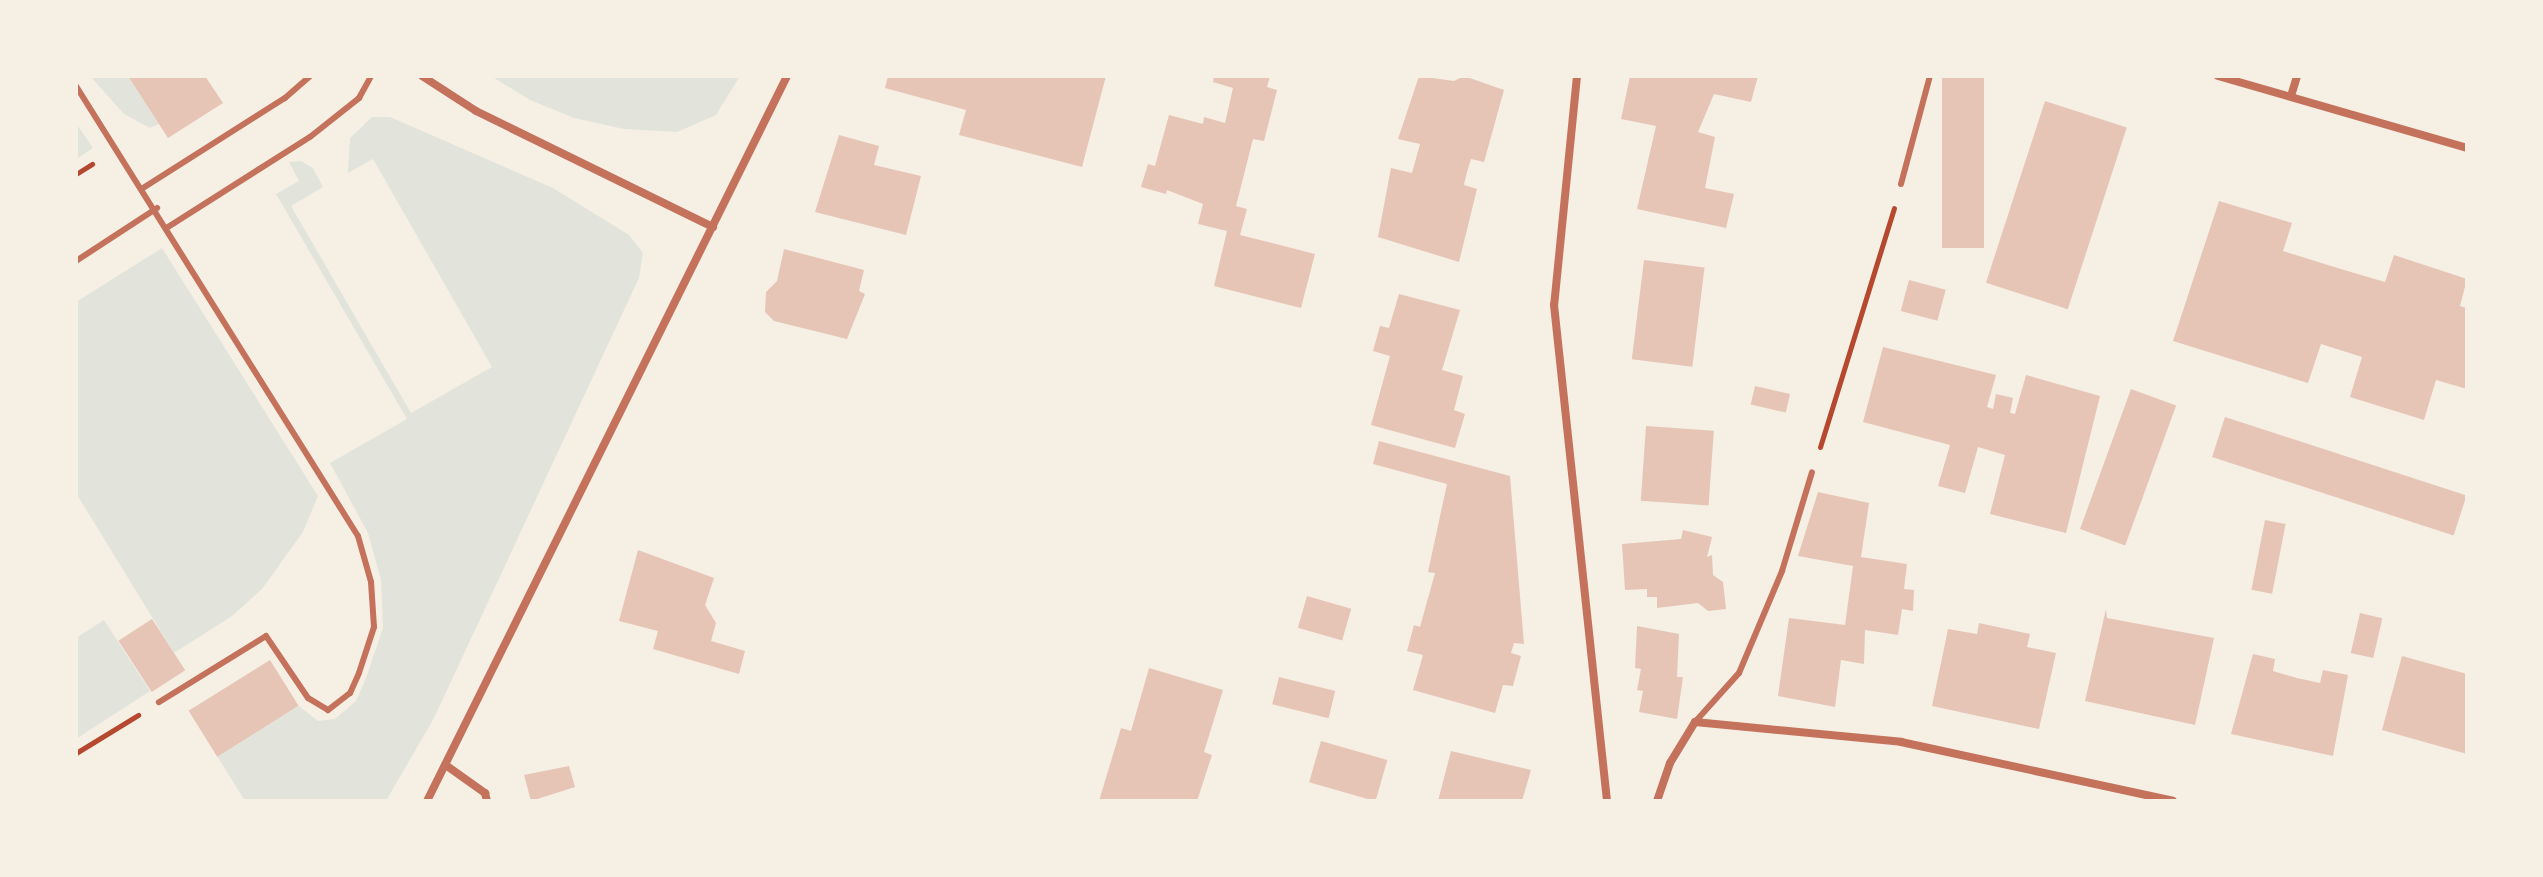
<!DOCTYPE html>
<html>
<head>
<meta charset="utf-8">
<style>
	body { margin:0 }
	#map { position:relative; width:2543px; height:877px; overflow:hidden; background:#f6efe4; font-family:"Varela Round",sans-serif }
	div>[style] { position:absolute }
	.green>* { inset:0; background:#e2e4dc }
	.building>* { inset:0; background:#e6c5b7; transform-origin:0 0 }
	.path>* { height:5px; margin:-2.5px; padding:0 2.5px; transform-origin:2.5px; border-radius:2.5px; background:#b5482f }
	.service>* { height:6px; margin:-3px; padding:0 3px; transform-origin:3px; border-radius:3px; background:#c5725c }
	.minor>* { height:8px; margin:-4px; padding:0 4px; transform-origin:4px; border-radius:4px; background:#c5725c }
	span { translate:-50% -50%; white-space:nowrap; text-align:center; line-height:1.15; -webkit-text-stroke:7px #f6efe4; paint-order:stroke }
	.frame { position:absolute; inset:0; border:78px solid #f6efe4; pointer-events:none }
</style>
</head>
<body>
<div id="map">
	<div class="green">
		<div style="clip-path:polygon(90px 76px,128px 76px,159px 124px,150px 128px,124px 114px)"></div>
		<div style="clip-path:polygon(491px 76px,740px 76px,716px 115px,677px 132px,624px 129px,574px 118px,530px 100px)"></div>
		<div style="clip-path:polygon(372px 117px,390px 117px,553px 188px,629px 235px,643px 253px,639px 278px,434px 718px,386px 801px,245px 801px,217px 756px,299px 706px,318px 721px,335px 719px,356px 701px,366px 678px,383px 628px,381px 580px,368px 533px,330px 463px,407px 419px,276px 194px,299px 181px,289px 162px,301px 161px,313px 168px,323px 187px,291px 206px,411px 413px,492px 367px,373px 159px,348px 173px,350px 138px)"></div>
		<div style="clip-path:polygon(76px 123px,93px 148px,76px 159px)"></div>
		<div style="clip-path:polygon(162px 248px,318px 496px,303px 532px,262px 589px,232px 616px,174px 653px,76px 493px,76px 302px)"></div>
		<div style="clip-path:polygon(104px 620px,150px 691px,76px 739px,76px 638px)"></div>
	</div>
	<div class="building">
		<div style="clip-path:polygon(128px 76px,205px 76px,223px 103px,168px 138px)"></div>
		<div style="clip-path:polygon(888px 76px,1106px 76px,1082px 167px,959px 135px,966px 110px,885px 88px)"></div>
		<div style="clip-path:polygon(1214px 76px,1270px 76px,1267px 87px,1277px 90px,1264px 141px,1253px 139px,1236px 206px,1247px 209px,1240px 235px,1315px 254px,1301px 308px,1214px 286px,1227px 231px,1198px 224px,1203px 204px,1167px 190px,1166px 194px,1141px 187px,1148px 164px,1155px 166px,1169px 115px,1203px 124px,1204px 117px,1225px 123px,1233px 88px,1213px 82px)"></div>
		<div style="clip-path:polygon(1419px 76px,1454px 81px,1464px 76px,1504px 90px,1484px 162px,1471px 159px,1467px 172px,1464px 185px,1477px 189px,1459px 262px,1378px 237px,1391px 168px,1412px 173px,1420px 144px,1398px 139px)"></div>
		<div style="clip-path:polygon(1630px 76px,1758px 76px,1751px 102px,1714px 94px,1698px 132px,1715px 137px,1705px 188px,1734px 194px,1726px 228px,1637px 209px,1656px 126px,1621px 119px)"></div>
		<div style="left:1942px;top:76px;width:42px;height:172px"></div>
		<div style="left:2045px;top:101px;width:86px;height:191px;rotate:18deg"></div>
		<div style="clip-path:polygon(839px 135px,879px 146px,874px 165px,921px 176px,906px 235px,815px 212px)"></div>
		<div style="clip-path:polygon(2219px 201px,2292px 223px,2283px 251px,2344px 270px,2385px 282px,2394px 255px,2467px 279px,2460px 306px,2467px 308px,2467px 389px,2436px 380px,2424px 420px,2350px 397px,2362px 357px,2321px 344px,2308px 383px,2173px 341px)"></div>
		<div style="clip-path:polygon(784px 249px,864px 270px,859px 291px,865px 294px,847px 339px,774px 321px,765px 312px,766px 292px,777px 281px)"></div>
		<div style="left:1644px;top:260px;width:61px;height:100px;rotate:7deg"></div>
		<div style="left:1909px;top:280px;width:38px;height:32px;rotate:15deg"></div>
		<div style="clip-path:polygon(1399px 294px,1460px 310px,1442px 370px,1463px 376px,1454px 410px,1465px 414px,1455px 448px,1371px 425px,1390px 356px,1373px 351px,1380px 326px,1389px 328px)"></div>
		<div style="clip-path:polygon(1883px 347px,1996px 375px,1987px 407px,1993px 409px,1996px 394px,2013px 398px,2010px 413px,2015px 414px,2026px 375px,2100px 396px,2066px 533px,1990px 514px,2005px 455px,1978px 447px,1965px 493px,1938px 486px,1950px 445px,1863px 422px)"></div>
		<div style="left:1755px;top:386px;width:36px;height:19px;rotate:13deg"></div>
		<div style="left:2131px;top:389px;width:48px;height:149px;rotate:20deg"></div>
		<div style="left:2225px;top:417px;width:254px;height:42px;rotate:18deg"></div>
		<div style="left:1646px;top:426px;width:68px;height:75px;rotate:4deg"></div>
		<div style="clip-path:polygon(1379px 441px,1510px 476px,1524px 644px,1514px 643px,1511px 653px,1521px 656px,1513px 686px,1503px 685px,1495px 713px,1413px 690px,1423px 655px,1407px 651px,1414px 625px,1420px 627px,1435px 573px,1428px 572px,1447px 484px,1373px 464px)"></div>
		<div style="clip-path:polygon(1818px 492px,1869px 503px,1861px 557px,1907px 564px,1904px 589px,1914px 590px,1913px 611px,1902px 609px,1898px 635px,1865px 630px,1864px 664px,1841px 660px,1835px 707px,1778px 696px,1789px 618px,1845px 625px,1853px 566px,1798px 556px)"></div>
		<div style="left:2265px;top:520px;width:21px;height:71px;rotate:11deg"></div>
		<div style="clip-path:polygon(1683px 530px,1712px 537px,1707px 557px,1712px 555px,1713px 575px,1723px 582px,1726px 609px,1708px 611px,1698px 603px,1657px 608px,1657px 597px,1647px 597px,1647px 589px,1625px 590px,1622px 544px,1681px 539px)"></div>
		<div style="clip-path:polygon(638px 550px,714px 578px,705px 605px,716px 623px,711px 641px,745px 651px,739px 674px,653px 649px,658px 631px,619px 621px)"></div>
		<div style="left:1307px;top:596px;width:46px;height:33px;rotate:16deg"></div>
		<div style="clip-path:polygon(2106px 609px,2107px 618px,2214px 638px,2195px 725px,2085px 701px)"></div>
		<div style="left:2360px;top:613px;width:23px;height:41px;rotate:13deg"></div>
		<div style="left:152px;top:619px;width:61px;height:40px;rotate:57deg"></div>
		<div style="clip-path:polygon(1979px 623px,2030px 634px,2027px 647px,2056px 653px,2039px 729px,1932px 706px,1948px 629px,1977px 634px)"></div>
		<div style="clip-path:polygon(1637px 626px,1679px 634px,1677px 677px,1683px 677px,1677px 719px,1639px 712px,1643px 691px,1637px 690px,1641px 669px,1635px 668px)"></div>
		<div style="clip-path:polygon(2253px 654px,2275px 659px,2273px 671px,2297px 678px,2320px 683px,2323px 670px,2348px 675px,2333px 756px,2231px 734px)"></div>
		<div style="clip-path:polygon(2402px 656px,2467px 674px,2467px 754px,2382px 730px)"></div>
		<div style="left:270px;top:660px;width:54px;height:96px;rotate:58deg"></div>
		<div style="clip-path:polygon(1149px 668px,1223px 690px,1204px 752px,1212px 755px,1197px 801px,1099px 801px,1121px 728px,1131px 731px)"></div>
		<div style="left:1279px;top:677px;width:58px;height:28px;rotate:14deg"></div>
		<div style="left:1321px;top:741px;width:69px;height:43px;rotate:16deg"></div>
		<div style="clip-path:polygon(1451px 751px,1531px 770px,1522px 801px,1438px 801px)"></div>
		<div style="clip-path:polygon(569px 766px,575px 787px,531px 801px,524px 775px)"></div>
	</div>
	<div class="path">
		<div style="left:76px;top:174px;width:19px;rotate:-32deg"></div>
		<div style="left:1820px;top:447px;width:250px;rotate:-72.8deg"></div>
		<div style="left:76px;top:753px;width:73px;rotate:-31.5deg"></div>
	</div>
	<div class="service">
		<div style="left:76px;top:86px;width:531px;rotate:57.93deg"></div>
		<div style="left:358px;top:536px;width:48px;rotate:74.2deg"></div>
		<div style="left:371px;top:582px;width:45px;rotate:86.2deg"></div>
		<div style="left:374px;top:627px;width:48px;rotate:108.1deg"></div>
		<div style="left:359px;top:673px;width:22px;rotate:114deg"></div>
		<div style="left:350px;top:693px;width:28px;rotate:142deg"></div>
		<div style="left:328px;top:710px;width:23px;rotate:-149deg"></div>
		<div style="left:308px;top:698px;width:75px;rotate:-124.1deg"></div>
		<div style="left:266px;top:636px;width:126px;rotate:148.3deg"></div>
		<div style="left:1901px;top:184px;width:112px;rotate:-75deg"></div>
		<div style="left:143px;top:188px;width:168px;rotate:-32.4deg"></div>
		<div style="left:285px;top:98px;width:33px;rotate:-41deg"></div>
		<div style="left:168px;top:227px;width:168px;rotate:-32.4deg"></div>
		<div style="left:310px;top:137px;width:63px;rotate:-38.5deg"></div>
		<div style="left:359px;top:98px;width:25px;rotate:-61deg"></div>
		<div style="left:76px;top:261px;width:97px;rotate:-33.2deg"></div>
		<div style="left:1695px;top:722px;width:66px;rotate:-48.1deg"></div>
		<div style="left:1739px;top:673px;width:111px;rotate:-67.1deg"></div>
		<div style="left:1782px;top:571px;width:103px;rotate:-73.1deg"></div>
	</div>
	<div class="minor">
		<div style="left:422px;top:76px;width:64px;rotate:32.9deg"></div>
		<div style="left:476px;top:111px;width:264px;rotate:26.1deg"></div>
		<div style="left:1577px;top:76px;width:230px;rotate:95.7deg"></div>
		<div style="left:1554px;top:305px;width:499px;rotate:83.9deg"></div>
		<div style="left:2218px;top:76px;width:259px;rotate:16.1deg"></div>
		<div style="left:2291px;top:96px;width:21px;rotate:-73deg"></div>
		<div style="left:447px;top:766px;width:47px;rotate:35.4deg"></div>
		<div style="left:485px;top:793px;width:8px;rotate:76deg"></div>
		<div style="left:427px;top:801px;width:809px;rotate:-63.59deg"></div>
		<div style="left:1657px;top:801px;width:40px;rotate:-71.1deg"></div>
		<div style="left:1670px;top:763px;width:48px;rotate:-58.6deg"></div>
		<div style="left:1695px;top:722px;width:207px;rotate:5.5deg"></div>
		<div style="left:1901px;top:742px;width:278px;rotate:12.2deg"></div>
	</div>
	<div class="frame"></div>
</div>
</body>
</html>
